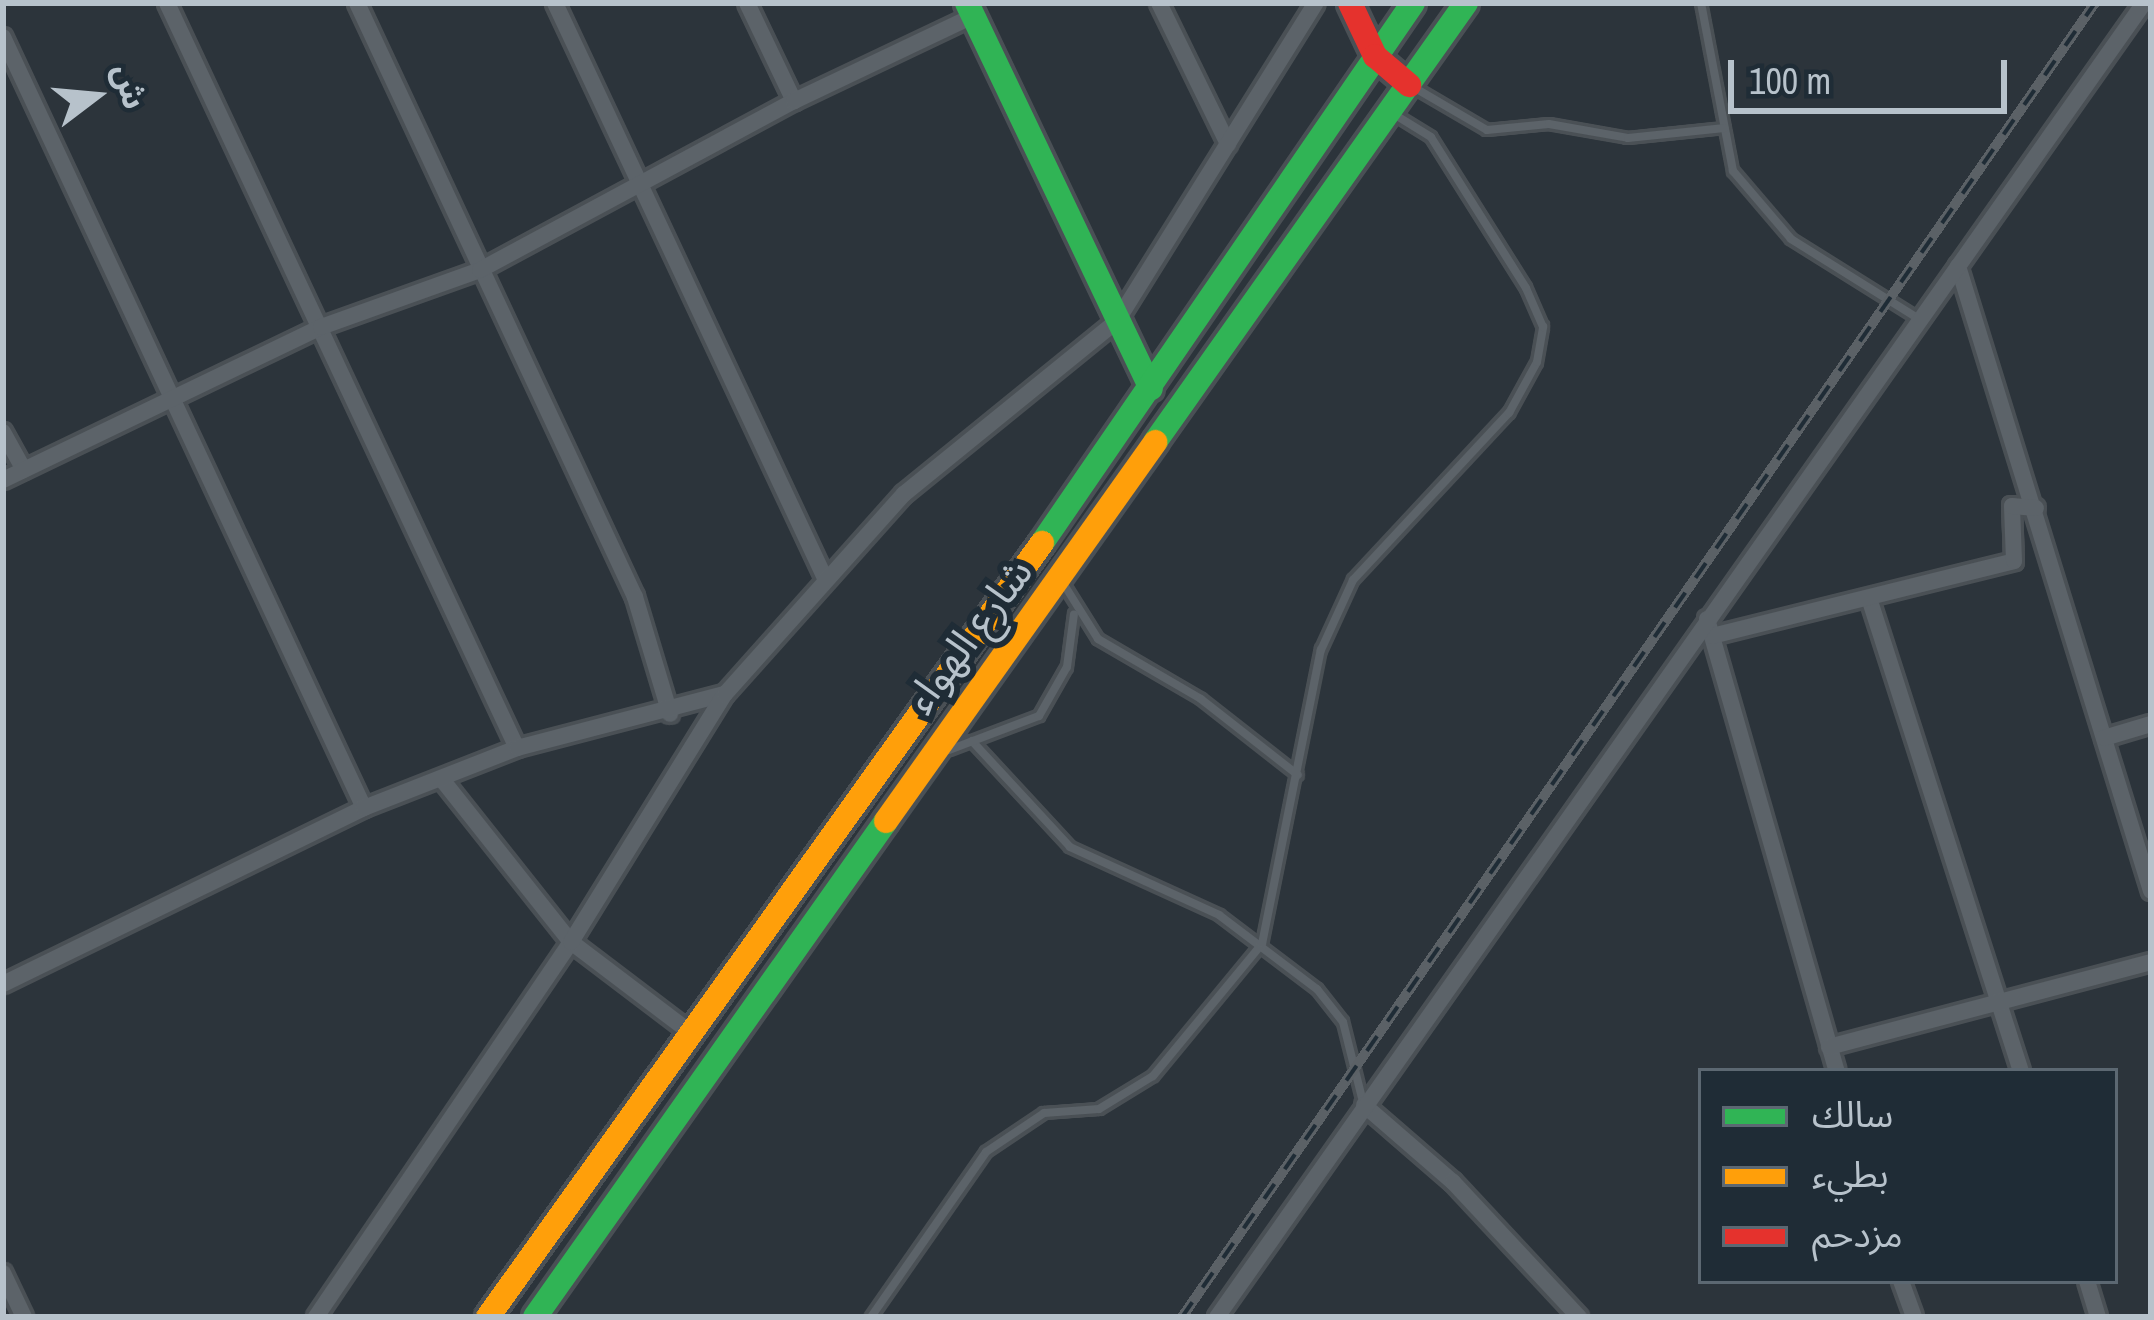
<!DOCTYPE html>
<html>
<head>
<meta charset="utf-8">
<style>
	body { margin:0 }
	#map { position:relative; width:2154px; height:1320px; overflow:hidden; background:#2c343b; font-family:"Archivo Narrow","Noto Sans Arabic",sans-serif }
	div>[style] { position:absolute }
	.roads { filter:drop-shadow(3px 0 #4a5055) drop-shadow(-3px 0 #4a5055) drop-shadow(0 3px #4a5055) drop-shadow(0 -3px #4a5055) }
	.lane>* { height:8px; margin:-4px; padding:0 4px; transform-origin:4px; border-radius:4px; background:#5c6369 }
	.street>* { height:16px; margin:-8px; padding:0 8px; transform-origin:8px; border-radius:8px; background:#5c6369 }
	.fast>* { height:24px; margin:-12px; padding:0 12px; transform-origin:12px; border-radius:12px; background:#30b455 }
	.slow>* { height:24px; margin:-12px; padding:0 12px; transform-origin:12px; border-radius:12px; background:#ff9f0a }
	.jam>* { height:24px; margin:-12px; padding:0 12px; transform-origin:12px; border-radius:12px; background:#e5322d }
	.rail>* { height:10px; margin-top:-5px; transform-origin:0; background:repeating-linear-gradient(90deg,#1f2c36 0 18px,#5b6166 0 36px); box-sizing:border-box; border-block:3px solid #5b6166 }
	span { translate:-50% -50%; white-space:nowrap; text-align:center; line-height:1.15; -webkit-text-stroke:12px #1f2c36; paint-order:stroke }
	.street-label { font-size:42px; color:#b7c2cb }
	.frame { position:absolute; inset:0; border:6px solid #b7c2cb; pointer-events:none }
	.legend { position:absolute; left:1698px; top:1068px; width:420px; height:216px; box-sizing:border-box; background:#1f2c36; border:3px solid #5c6872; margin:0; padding:15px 21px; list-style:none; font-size:36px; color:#b7c2cb }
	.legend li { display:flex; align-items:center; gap:24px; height:60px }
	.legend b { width:60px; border:3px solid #5c6872 }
	.north { position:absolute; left:36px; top:36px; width:120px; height:120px; -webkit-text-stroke:9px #1f2c36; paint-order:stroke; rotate:74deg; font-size:33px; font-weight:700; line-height:48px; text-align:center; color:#b7c2cb }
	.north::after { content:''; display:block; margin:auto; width:42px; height:54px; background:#b7c2cb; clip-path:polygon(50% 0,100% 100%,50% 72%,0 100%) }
	.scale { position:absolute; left:1728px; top:60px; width:279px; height:54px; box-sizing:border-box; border:6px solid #b7c2cb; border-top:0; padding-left:15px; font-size:36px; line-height:42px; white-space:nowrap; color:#b7c2cb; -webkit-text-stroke:9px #1f2c36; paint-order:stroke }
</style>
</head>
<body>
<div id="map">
	<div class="roads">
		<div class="lane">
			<div style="left:1701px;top:3px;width:171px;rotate:79.2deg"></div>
			<div style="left:1733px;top:171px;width:89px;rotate:49.5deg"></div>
			<div style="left:1791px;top:239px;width:151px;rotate:32deg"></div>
			<div style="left:1415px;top:88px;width:83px;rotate:30.3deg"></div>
			<div style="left:1487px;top:130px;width:62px;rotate:-5.5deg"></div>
			<div style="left:1549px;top:124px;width:80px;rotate:10deg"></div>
			<div style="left:1628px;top:138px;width:97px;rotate:-5.9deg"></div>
			<div style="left:1063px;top:583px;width:66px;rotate:58deg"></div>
			<div style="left:1098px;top:639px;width:119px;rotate:30.2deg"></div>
			<div style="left:1201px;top:699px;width:123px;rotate:38.1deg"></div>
			<div style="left:972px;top:741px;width:144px;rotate:47.2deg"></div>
			<div style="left:1070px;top:847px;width:164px;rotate:24.5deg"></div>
			<div style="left:1219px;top:915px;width:123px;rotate:37.1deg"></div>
			<div style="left:1317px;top:989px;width:42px;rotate:51.8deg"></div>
			<div style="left:1343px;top:1022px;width:82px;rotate:76deg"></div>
			<div style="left:949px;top:750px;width:96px;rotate:-20.7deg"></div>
			<div style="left:1039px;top:716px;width:56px;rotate:-60.3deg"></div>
			<div style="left:1067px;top:667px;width:53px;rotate:-82.5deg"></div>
			<div style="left:871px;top:1317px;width:201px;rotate:-55.1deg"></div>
			<div style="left:986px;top:1152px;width:70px;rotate:-33.9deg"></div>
			<div style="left:1044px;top:1113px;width:55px;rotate:-4.2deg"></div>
			<div style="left:1099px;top:1109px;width:63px;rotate:-31.4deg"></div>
			<div style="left:1153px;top:1076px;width:171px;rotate:-50.5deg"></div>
			<div style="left:1262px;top:944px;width:300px;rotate:-78.7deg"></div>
			<div style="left:1321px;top:650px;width:77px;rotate:-65.4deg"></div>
			<div style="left:1353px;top:580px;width:229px;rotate:-47deg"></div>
			<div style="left:1509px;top:413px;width:58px;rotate:-61.2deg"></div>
			<div style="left:1537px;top:362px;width:36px;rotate:-80deg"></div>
			<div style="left:1543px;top:327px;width:43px;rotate:-113.6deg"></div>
			<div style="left:1526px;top:288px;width:178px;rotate:-122.2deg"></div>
			<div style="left:1431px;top:137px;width:46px;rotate:-148.4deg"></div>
		</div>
		<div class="street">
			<div style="left:167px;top:3px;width:823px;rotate:64.84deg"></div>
			<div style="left:357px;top:3px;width:656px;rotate:64.92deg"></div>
			<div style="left:635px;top:597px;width:122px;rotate:73.3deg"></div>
			<div style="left:555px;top:3px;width:635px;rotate:64.85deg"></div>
			<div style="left:747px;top:3px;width:109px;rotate:64.4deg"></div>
			<div style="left:1159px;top:3px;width:157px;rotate:63.9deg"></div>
			<div style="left:3px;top:37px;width:851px;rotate:64.91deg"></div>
			<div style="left:1958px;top:266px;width:654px;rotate:72.84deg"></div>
			<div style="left:3px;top:432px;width:43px;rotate:61.1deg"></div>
			<div style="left:3px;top:480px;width:353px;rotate:-25.7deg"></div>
			<div style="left:321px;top:327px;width:169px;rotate:-19.7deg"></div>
			<div style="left:480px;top:270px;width:357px;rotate:-28.3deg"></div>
			<div style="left:794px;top:101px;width:198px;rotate:-25.4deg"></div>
			<div style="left:1869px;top:598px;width:497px;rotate:72.2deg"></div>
			<div style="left:1707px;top:619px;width:470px;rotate:74deg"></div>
			<div style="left:1712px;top:636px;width:311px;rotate:-13.9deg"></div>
			<div style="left:2014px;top:561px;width:55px;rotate:-92.1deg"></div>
			<div style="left:2012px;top:506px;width:24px;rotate:5deg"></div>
			<div style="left:2104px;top:738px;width:49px;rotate:-16.6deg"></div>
			<div style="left:444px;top:782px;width:204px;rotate:51.6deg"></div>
			<div style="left:571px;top:942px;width:152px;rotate:37.2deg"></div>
			<div style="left:3px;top:984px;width:402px;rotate:-26deg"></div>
			<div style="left:364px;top:808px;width:164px;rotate:-21.4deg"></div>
			<div style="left:517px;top:748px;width:214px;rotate:-14.6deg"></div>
			<div style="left:1829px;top:1047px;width:333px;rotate:-14.8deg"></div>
			<div style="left:1364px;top:1105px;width:118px;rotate:40.9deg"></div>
			<div style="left:1453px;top:1182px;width:185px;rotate:47deg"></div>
			<div style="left:3px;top:1273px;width:49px;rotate:64.5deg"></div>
			<div style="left:1901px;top:1281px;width:38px;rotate:70deg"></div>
			<div style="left:2087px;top:1281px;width:38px;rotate:73deg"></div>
			<div style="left:316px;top:1317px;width:453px;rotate:-55.8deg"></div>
			<div style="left:571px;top:942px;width:292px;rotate:-58.2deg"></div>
			<div style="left:725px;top:694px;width:268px;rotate:-48.2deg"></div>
			<div style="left:904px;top:494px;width:274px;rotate:-39.1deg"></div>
			<div style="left:1117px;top:321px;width:375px;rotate:-58deg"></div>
			<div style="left:1217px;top:1317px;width:1608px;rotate:-54.8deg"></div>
		</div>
		<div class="fast">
			<div style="left:967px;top:3px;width:427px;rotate:64.5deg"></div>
			<div style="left:1155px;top:442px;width:538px;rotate:-54.69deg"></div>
			<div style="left:1042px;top:543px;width:655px;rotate:-55.51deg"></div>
			<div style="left:535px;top:1317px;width:608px;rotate:-54.71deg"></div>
		</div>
		<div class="slow">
			<div style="left:886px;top:821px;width:465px;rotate:-54.6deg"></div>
			<div style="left:488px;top:1317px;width:952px;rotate:-54.41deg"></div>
		</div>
		<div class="jam">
			<div style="left:1350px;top:3px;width:59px;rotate:64.7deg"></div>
			<div style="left:1375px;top:56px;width:45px;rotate:40.5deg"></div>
		</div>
	</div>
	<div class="rail">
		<div style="left:1182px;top:1317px;width:1600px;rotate:-55.21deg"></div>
	</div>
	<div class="street-label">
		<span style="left:968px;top:635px;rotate:-53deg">شارع الهواء</span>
	</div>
	<div class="frame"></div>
	<ul class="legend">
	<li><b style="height:15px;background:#30b455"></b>سالك</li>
	<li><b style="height:15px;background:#ff9f0a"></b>بطيء</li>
	<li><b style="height:15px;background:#e5322d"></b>مزدحم</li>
	</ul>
	<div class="north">ش</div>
	<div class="scale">100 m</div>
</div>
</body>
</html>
